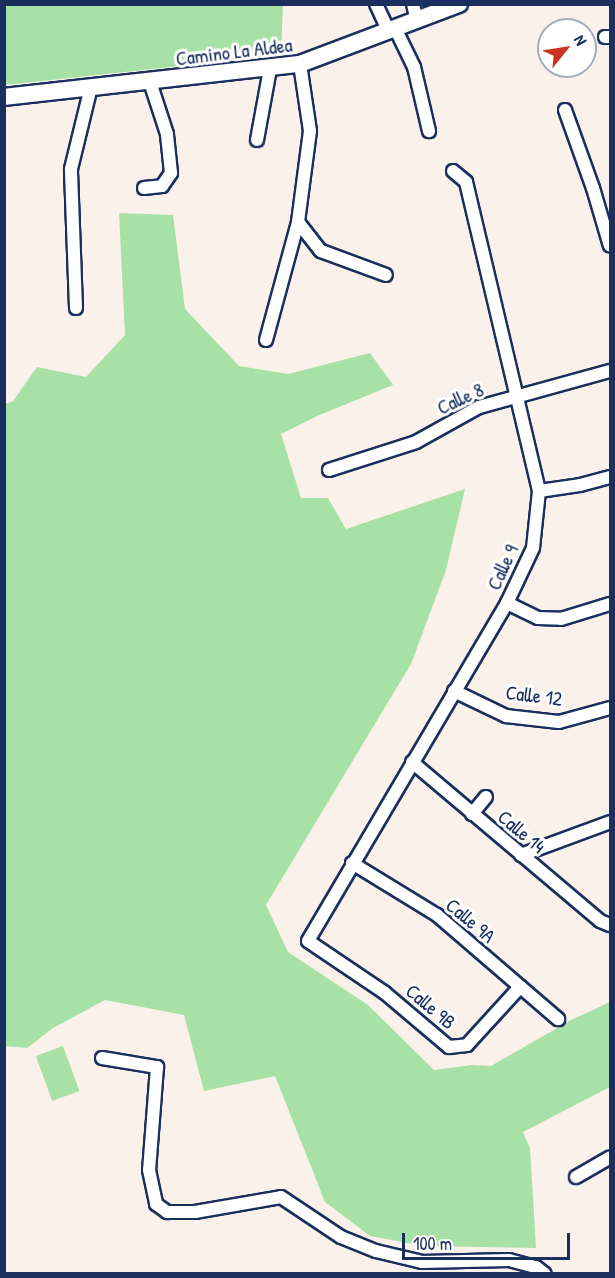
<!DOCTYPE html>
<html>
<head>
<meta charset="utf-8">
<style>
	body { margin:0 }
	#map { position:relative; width:615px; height:1278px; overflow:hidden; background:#faf2ea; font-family:"Patrick Hand",sans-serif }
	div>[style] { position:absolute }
	.green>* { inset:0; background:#a8e1a5; transform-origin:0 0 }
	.roads { filter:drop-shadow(2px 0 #1b2f5e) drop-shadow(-2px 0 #1b2f5e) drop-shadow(0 2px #1b2f5e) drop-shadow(0 -2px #1b2f5e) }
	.street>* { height:12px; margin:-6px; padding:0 6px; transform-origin:6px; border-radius:6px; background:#fff }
	.secondary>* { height:16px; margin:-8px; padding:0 8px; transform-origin:8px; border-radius:8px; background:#fff }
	span { translate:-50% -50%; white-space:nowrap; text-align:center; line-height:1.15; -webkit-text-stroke:6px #fff; paint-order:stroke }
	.street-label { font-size:20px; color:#1b2f5e }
	.frame { position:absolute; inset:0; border:6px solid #1b2f5e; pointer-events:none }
	.north { position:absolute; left:537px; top:18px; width:60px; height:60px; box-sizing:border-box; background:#fff; border:2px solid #a4acbf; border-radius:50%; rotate:60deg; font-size:16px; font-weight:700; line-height:24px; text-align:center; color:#1b2f5e }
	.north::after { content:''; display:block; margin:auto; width:21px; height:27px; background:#c8321e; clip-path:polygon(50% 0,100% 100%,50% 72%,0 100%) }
	.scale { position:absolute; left:402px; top:1233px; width:168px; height:27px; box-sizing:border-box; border:3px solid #1b2f5e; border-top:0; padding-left:8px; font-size:18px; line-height:21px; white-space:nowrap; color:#1b2f5e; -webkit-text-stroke:4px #fff; paint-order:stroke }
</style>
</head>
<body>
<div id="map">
	<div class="green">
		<div style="clip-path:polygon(4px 5px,283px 5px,281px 55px,5px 85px)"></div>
		<div style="clip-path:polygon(119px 213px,173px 215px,185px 309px,239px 366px,288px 374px,370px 353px,393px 385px,317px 416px,281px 434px,301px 498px,328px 498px,346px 529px,465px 489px,446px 570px,411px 664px,266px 905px,288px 952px,368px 1005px,434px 1070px,472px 1065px,491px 1066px,571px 1020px,610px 1002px,610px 1087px,523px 1132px,530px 1148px,536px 1248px,423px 1246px,370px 1236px,325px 1202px,275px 1076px,204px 1091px,184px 1015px,105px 1000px,53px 1028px,27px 1048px,5px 1046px,5px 404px,13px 401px,37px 367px,86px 377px,125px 335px)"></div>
		<div style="left:63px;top:1046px;width:48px;height:29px;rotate:70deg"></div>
	</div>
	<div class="roads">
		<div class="street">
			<div style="left:376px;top:4px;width:31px;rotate:65deg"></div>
			<div style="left:413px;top:4px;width:18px;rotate:77deg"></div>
			<div style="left:396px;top:30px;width:41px;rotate:64.1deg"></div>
			<div style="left:414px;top:67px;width:66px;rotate:76.8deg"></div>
			<div style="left:605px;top:37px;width:5px"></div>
			<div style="left:565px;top:110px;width:83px;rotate:70.3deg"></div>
			<div style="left:593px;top:188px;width:60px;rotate:73.7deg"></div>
			<div style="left:257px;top:140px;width:72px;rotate:-79.6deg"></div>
			<div style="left:453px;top:171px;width:17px;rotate:40deg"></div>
			<div style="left:466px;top:182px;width:318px;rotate:76.7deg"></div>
			<div style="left:539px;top:491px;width:57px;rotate:96deg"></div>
			<div style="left:533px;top:548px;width:61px;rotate:115.3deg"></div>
			<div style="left:507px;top:603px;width:392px;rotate:120.5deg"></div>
			<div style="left:308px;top:941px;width:93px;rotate:34deg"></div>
			<div style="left:385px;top:993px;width:84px;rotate:40.2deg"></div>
			<div style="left:449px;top:1047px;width:18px;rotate:-6deg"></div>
			<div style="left:467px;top:1045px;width:79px;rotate:-47.6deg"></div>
			<div style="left:144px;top:188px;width:18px;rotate:-6deg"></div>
			<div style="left:162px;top:186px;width:16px;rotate:-55deg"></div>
			<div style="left:171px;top:173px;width:39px;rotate:-96deg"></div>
			<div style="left:167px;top:134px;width:55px;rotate:-108.1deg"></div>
			<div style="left:298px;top:222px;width:37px;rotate:52deg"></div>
			<div style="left:321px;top:251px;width:69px;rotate:20.3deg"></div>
			<div style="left:76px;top:308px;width:139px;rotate:-92.1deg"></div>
			<div style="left:71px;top:169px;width:84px;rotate:-76.3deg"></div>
			<div style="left:266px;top:340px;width:122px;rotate:-74.8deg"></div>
			<div style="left:298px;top:222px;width:92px;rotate:-82.5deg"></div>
			<div style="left:310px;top:131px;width:68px;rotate:-98.5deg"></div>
			<div style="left:329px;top:470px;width:91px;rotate:-17.8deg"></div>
			<div style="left:416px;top:442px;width:72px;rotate:-29.1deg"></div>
			<div style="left:479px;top:407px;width:136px;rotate:-15.4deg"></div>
			<div style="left:539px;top:491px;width:41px;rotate:-8.3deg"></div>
			<div style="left:580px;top:485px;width:31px;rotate:-15deg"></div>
			<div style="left:507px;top:603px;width:34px;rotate:26deg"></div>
			<div style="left:538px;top:618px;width:23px;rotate:2deg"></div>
			<div style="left:561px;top:619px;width:51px;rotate:-17deg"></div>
			<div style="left:454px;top:691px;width:58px;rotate:25.7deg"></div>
			<div style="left:506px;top:716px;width:53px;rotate:6.5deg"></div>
			<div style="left:559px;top:722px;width:53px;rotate:-15.4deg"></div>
			<div style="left:412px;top:762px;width:246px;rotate:40.2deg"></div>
			<div style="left:600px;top:921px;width:11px;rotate:22deg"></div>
			<div style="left:472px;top:814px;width:22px;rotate:-51deg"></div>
			<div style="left:521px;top:855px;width:95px;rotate:-20.3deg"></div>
			<div style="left:352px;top:863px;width:100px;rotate:31.5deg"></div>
			<div style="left:437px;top:915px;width:160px;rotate:40.7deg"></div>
			<div style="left:102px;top:1058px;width:56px;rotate:9.3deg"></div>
			<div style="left:157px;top:1067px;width:103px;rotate:94.4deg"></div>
			<div style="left:149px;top:1170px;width:35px;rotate:78deg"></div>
			<div style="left:156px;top:1204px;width:14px;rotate:36deg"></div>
			<div style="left:167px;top:1212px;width:28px"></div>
			<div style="left:195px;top:1212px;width:87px;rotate:-9.9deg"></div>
			<div style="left:281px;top:1197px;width:72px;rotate:33.7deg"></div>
			<div style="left:341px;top:1237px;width:38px;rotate:22deg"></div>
			<div style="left:376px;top:1251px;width:47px;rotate:13.4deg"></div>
			<div style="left:422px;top:1262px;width:87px;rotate:-1.3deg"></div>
			<div style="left:509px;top:1260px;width:28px;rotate:15deg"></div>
			<div style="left:536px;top:1267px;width:11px;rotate:38deg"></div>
			<div style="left:576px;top:1177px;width:39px;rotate:-30deg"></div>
		</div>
		<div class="secondary">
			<div style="left:4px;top:97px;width:298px;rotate:-6.4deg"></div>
			<div style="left:300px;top:64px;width:170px;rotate:-20.7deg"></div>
		</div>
	</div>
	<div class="street-label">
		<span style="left:234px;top:51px;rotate:-7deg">Camino La Aldea</span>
		<span style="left:460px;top:398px;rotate:-25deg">Calle 8</span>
		<span style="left:502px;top:567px;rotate:-65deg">Calle 9</span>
		<span style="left:534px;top:695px;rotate:7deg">Calle 12</span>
		<span style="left:522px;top:831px;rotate:40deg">Calle 14</span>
		<span style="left:471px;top:920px;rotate:40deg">Calle 9A</span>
		<span style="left:431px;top:1006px;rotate:40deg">Calle 9B</span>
	</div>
	<div class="frame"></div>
	<div class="north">N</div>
	<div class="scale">100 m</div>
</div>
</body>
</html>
